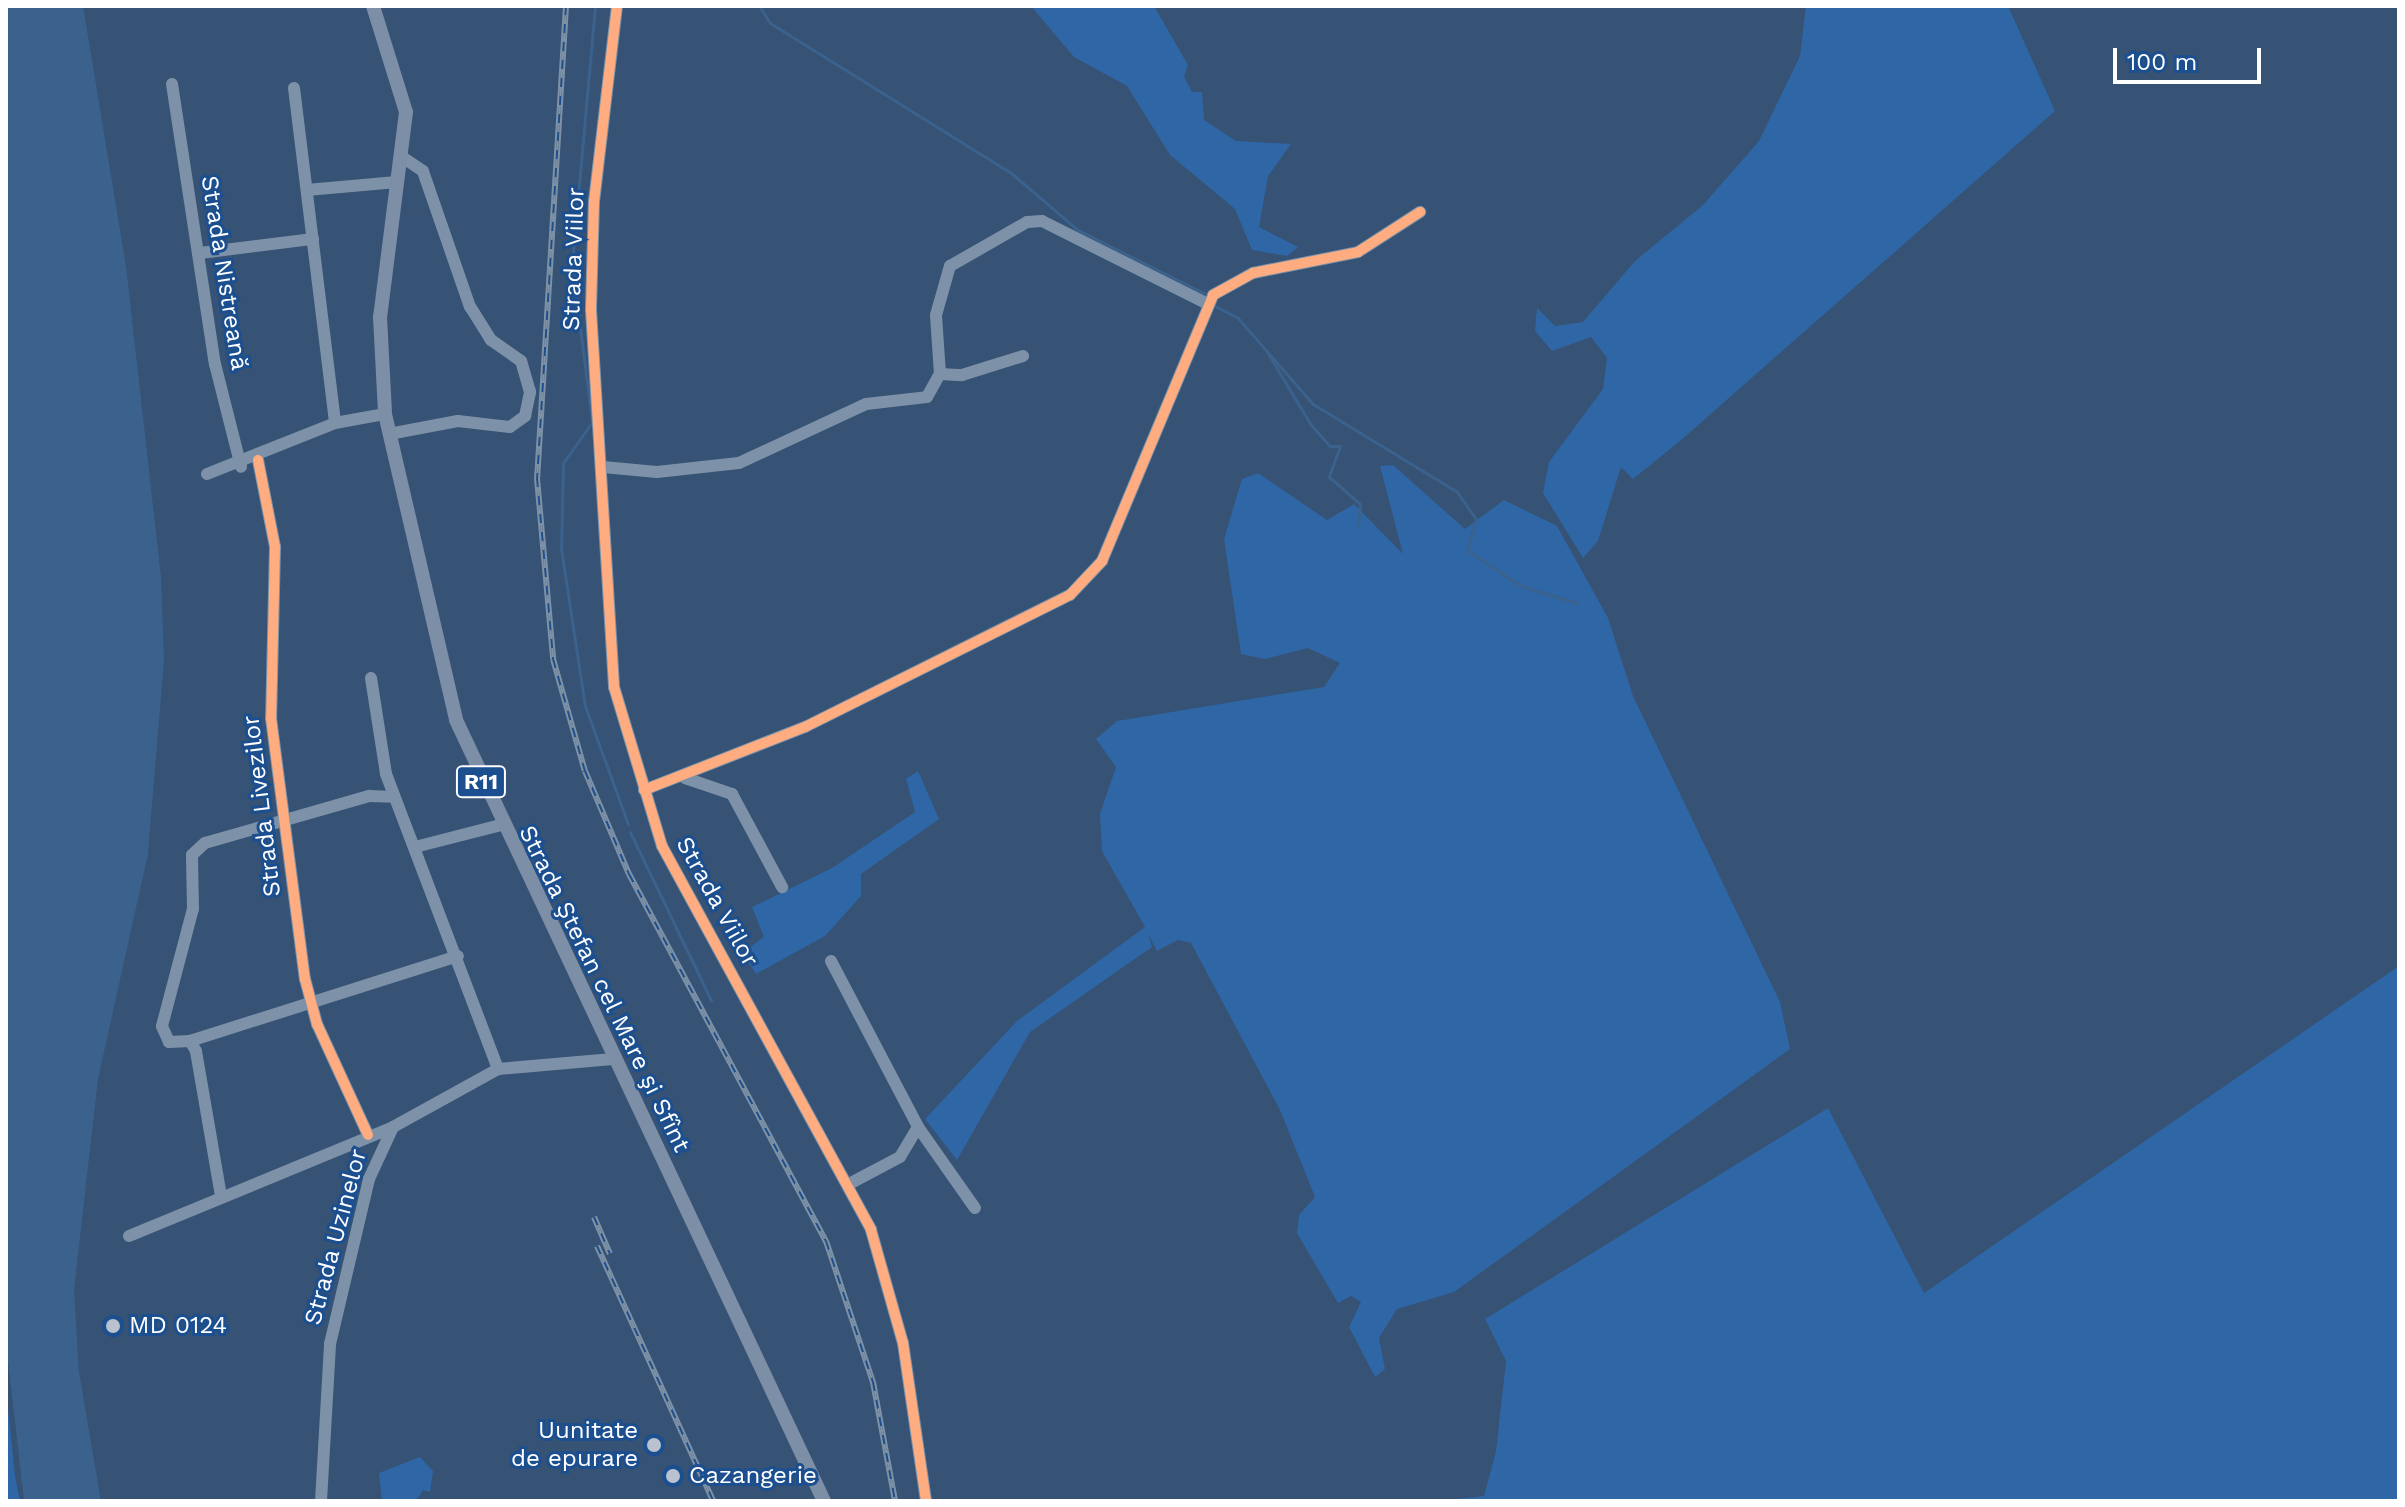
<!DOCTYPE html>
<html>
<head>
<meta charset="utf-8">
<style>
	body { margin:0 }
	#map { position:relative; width:2405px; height:1507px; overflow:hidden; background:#365274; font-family:"Work Sans",sans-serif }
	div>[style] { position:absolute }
	.green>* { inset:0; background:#2f66a5 }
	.water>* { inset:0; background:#3b618d }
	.stream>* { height:3px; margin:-1.5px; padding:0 1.5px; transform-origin:1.5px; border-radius:1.5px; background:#3b618d }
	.minor>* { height:12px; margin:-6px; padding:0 6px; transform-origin:6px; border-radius:6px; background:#7d92a8 }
	.major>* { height:14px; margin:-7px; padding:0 7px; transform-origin:7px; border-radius:7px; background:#7d8ea7 }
	.rail>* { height:6px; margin-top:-3px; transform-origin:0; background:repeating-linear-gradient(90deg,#1b4f8f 0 9px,#7e92a7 0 18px); box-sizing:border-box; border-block:2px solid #7e92a7 }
	.cycleway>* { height:10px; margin:-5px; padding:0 5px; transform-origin:5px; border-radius:5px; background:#ffac80 }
	.dots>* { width:22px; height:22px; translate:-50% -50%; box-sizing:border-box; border:4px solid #1b4f8f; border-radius:50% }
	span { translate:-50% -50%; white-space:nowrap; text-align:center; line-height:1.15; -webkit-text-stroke:6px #1b4f8f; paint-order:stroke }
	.shield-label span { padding:2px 6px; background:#1b4f8f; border:2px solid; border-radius:6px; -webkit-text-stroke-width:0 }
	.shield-label { font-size:22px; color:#fff; font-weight:700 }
	.street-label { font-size:24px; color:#fff }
	.poi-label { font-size:24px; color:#fff }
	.left { translate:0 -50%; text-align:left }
	.right { translate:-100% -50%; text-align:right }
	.frame { position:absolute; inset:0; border:8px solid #fff; pointer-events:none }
	.scale { position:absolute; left:2113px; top:48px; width:148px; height:36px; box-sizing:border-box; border:4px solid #fff; border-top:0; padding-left:10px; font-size:24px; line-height:28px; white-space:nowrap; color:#fff; -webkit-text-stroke:6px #1b4f8f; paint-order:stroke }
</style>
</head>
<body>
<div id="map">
	<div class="green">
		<div style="clip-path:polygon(1031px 6px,1154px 6px,1188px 65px,1184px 77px,1192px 92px,1202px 92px,1204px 120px,1236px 141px,1291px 144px,1268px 176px,1259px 227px,1298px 247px,1287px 256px,1252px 250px,1235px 209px,1170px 155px,1127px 86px,1074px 57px)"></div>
		<div style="clip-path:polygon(1806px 6px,2008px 6px,2055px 111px,1680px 441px,1633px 479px,1621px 467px,1598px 541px,1583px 558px,1543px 493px,1549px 462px,1603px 389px,1607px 358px,1591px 337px,1552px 351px,1535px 331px,1537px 308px,1555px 326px,1583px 322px,1635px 261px,1703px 205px,1759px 141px,1800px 56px)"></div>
		<div style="clip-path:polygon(1393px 465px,1465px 529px,1504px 500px,1557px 526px,1608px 618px,1633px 696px,1780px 1002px,1790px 1049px,1454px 1292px,1397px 1309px,1379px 1338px,1385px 1369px,1375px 1377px,1349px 1327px,1361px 1302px,1351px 1296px,1338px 1303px,1297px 1233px,1299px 1215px,1315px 1197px,1280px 1110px,1191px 943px,1178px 940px,1157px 951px,1148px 934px,1152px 947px,1030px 1032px,957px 1160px,925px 1119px,1017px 1021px,1145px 927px,1102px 851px,1100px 814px,1116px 767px,1096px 739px,1117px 721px,1324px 687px,1340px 663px,1308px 648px,1265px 659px,1241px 654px,1224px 539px,1242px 479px,1258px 473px,1327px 520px,1354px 504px,1403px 554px,1380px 466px)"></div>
		<div style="clip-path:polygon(918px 771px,939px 819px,861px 874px,861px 896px,825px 936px,756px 974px,742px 953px,764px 937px,752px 907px,832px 868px,915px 812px,906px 779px)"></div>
		<div style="clip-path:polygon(2399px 966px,2399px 1501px,1439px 1501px,1484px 1496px,1496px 1451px,1506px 1361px,1485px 1319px,1828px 1108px,1924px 1293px)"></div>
		<div style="clip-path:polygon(6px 1388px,15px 1476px,20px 1501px,6px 1501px)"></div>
		<div style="clip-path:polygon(420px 1457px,433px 1471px,430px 1492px,423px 1490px,416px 1501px,382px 1501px,379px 1473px)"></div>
	</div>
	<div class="water">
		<div style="clip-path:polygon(6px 6px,83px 6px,126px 266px,161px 577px,164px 660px,148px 854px,98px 1079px,74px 1290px,79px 1372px,101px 1501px,24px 1501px,6px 1343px)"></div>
	</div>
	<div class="stream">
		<div style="left:595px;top:6px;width:259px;rotate:95.1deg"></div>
		<div style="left:572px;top:264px;width:159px;rotate:82.8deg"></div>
		<div style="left:592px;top:422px;width:50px;rotate:125.3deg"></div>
		<div style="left:563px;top:463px;width:85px;rotate:91.3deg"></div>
		<div style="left:561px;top:548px;width:160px;rotate:81.4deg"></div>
		<div style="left:585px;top:706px;width:126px;rotate:70deg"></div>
		<div style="left:759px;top:6px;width:20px;rotate:57deg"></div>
		<div style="left:770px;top:23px;width:284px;rotate:31.9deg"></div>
		<div style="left:1011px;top:173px;width:88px;rotate:40.4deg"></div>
		<div style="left:1078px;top:230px;width:143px;rotate:26.6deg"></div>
		<div style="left:1215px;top:306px;width:25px;rotate:27deg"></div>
		<div style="left:1237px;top:317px;width:116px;rotate:48.9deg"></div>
		<div style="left:1313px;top:404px;width:169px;rotate:31.4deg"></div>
		<div style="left:1457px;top:492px;width:33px;rotate:55deg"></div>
		<div style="left:1476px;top:519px;width:32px;rotate:106deg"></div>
		<div style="left:1467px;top:550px;width:65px;rotate:33.7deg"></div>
		<div style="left:1521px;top:586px;width:59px;rotate:16.9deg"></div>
		<div style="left:1267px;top:352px;width:85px;rotate:58.9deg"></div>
		<div style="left:1311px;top:425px;width:28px;rotate:48deg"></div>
		<div style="left:1330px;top:446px;width:10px"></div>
		<div style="left:1340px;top:446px;width:33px;rotate:110deg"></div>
		<div style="left:1329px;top:477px;width:41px;rotate:41.1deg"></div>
		<div style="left:1360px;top:504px;width:21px;rotate:95deg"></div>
		<div style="left:630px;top:832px;width:187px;rotate:64.3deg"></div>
	</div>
	<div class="minor">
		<div style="left:617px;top:6px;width:196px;rotate:96.7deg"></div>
		<div style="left:594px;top:201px;width:109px;rotate:91.6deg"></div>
		<div style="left:591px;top:310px;width:378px;rotate:86.5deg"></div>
		<div style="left:614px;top:687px;width:166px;rotate:73.2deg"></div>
		<div style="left:662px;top:846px;width:437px;rotate:61.4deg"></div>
		<div style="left:871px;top:1230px;width:117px;rotate:74.2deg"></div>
		<div style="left:903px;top:1343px;width:160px;rotate:81.7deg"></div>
		<div style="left:172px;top:84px;width:283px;rotate:81.3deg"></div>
		<div style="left:215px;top:364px;width:106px;rotate:75.8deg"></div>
		<div style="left:294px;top:88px;width:337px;rotate:83deg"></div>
		<div style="left:307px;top:190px;width:90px;rotate:-5.1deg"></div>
		<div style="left:200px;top:253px;width:114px;rotate:-7.1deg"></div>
		<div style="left:940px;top:374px;width:22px;rotate:3deg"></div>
		<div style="left:962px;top:375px;width:64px;rotate:-17.3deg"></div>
		<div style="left:389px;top:434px;width:70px;rotate:-10.7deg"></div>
		<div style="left:458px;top:421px;width:52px;rotate:6.6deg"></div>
		<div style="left:510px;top:427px;width:19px;rotate:-36deg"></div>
		<div style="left:525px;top:416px;width:25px;rotate:-78deg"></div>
		<div style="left:530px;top:392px;width:32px;rotate:-106deg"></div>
		<div style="left:521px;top:361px;width:37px;rotate:-145deg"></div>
		<div style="left:491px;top:340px;width:39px;rotate:-122deg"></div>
		<div style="left:470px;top:307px;width:144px;rotate:-109.1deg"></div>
		<div style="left:423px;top:171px;width:27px;rotate:-146deg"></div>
		<div style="left:258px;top:460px;width:89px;rotate:78.9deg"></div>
		<div style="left:275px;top:547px;width:171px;rotate:91.3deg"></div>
		<div style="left:271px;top:718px;width:263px;rotate:82.6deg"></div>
		<div style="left:305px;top:979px;width:47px;rotate:75.1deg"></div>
		<div style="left:317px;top:1024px;width:122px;rotate:65.3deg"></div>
		<div style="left:603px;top:467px;width:54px;rotate:5.3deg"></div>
		<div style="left:657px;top:472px;width:82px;rotate:-6.3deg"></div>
		<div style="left:739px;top:463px;width:140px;rotate:-24.9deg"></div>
		<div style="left:866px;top:404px;width:61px;rotate:-6.5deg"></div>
		<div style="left:927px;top:397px;width:26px;rotate:-61deg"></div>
		<div style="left:940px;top:374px;width:59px;rotate:-93.9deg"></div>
		<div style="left:936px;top:315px;width:51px;rotate:-74.1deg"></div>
		<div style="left:950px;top:266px;width:89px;rotate:-29.7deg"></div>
		<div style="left:1027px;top:222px;width:15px;rotate:-4deg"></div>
		<div style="left:1042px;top:221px;width:183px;rotate:26.6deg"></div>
		<div style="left:207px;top:474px;width:138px;rotate:-21.7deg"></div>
		<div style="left:335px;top:423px;width:51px;rotate:-10.2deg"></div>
		<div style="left:371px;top:678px;width:97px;rotate:81.1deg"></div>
		<div style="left:386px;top:774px;width:316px;rotate:69.2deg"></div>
		<div style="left:685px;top:778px;width:50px;rotate:18.8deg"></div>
		<div style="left:732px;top:794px;width:106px;rotate:61.7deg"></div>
		<div style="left:644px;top:790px;width:173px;rotate:-21.4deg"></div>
		<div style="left:805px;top:727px;width:296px;rotate:-26.5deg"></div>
		<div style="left:1070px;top:595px;width:47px;rotate:-46.7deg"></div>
		<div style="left:1102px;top:561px;width:288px;rotate:-67.3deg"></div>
		<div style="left:1213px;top:295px;width:46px;rotate:-28.8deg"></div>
		<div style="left:1253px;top:273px;width:107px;rotate:-11.3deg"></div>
		<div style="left:1358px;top:252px;width:74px;rotate:-32.8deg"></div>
		<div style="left:419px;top:846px;width:85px;rotate:-14.4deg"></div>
		<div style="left:831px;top:961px;width:187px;rotate:62.3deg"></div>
		<div style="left:918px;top:1127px;width:35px;rotate:121deg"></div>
		<div style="left:900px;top:1157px;width:58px;rotate:152.1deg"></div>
		<div style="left:190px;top:1041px;width:281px;rotate:-17.6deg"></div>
		<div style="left:918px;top:1127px;width:99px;rotate:54.9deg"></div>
		<div style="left:221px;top:1196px;width:147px;rotate:-99.8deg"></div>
		<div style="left:196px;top:1051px;width:12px;rotate:-121deg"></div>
		<div style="left:190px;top:1041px;width:21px;rotate:177deg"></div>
		<div style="left:169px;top:1042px;width:17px;rotate:-114deg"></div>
		<div style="left:162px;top:1026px;width:121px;rotate:-75.2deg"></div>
		<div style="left:193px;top:909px;width:54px;rotate:-91.1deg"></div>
		<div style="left:192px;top:855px;width:18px;rotate:-43deg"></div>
		<div style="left:205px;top:843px;width:171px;rotate:-16deg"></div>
		<div style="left:369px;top:796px;width:25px;rotate:2deg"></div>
		<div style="left:129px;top:1236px;width:286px;rotate:-22.4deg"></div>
		<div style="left:321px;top:1501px;width:157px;rotate:-86.7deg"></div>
		<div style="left:330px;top:1344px;width:170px;rotate:-76.7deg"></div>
		<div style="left:369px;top:1179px;width:57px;rotate:-65.2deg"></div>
		<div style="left:393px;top:1127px;width:120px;rotate:-28.9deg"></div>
		<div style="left:498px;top:1069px;width:115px;rotate:-5deg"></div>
	</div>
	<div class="major">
		<div style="left:373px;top:6px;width:111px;rotate:72.7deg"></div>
		<div style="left:406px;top:112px;width:207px;rotate:97.2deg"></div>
		<div style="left:380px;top:317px;width:97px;rotate:87deg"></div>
		<div style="left:385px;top:414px;width:314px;rotate:76.9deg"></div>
		<div style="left:456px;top:720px;width:863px;rotate:64.77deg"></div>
	</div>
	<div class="rail">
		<div style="left:566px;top:6px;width:473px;rotate:93.5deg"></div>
		<div style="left:537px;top:478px;width:182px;rotate:84.9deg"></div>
		<div style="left:553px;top:659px;width:116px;rotate:74.1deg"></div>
		<div style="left:585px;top:771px;width:112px;rotate:66.9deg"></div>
		<div style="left:629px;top:874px;width:417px;rotate:61.8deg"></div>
		<div style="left:826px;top:1241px;width:149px;rotate:71.6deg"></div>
		<div style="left:873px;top:1382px;width:121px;rotate:79.5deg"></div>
		<div style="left:594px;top:1217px;width:40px;rotate:66.6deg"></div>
		<div style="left:597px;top:1246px;width:280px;rotate:65.5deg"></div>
	</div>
	<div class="cycleway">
		<div style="left:617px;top:6px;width:196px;rotate:96.7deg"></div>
		<div style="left:594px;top:201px;width:109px;rotate:91.6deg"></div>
		<div style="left:591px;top:310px;width:378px;rotate:86.5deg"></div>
		<div style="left:614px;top:687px;width:166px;rotate:73.2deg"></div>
		<div style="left:662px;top:846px;width:437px;rotate:61.4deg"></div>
		<div style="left:871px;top:1230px;width:117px;rotate:74.2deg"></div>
		<div style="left:903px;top:1343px;width:160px;rotate:81.7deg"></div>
		<div style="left:258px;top:460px;width:89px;rotate:78.9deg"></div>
		<div style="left:275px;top:547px;width:171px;rotate:91.3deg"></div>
		<div style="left:271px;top:718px;width:263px;rotate:82.6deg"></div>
		<div style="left:305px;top:979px;width:47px;rotate:75.1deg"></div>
		<div style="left:317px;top:1024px;width:122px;rotate:65.3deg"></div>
		<div style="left:644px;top:790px;width:173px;rotate:-21.4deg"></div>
		<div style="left:805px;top:727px;width:296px;rotate:-26.5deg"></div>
		<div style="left:1070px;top:595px;width:47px;rotate:-46.7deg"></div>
		<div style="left:1102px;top:561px;width:288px;rotate:-67.3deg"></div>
		<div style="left:1213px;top:295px;width:46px;rotate:-28.8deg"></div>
		<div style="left:1253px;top:273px;width:107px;rotate:-11.3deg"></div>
		<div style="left:1358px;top:252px;width:74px;rotate:-32.8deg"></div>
	</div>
	<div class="dots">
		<div style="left:113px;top:1326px;background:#b9c2ce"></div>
		<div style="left:654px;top:1445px;background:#b9c2ce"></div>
		<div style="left:673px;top:1476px;background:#b9c2ce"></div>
	</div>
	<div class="shield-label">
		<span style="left:481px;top:782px">R11</span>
	</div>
	<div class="street-label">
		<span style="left:574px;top:259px;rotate:-88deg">Strada Viilor</span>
		<span style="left:224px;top:273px;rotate:81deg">Strada Nistreană</span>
		<span style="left:262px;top:806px;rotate:-97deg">Strada Livezilor</span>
		<span style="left:717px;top:902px;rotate:61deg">Strada Viilor</span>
		<span style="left:604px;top:989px;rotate:64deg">Strada Ştefan cel Mare şi Sfînt</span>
		<span style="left:336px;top:1237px;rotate:-75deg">Strada Uzinelor</span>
	</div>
	<div class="poi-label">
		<span class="left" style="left:129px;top:1326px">MD 0124</span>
		<span class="right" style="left:638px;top:1445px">Uunitate<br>de epurare</span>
		<span class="left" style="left:689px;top:1476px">Cazangerie</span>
	</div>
	<div class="frame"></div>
	<div class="scale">100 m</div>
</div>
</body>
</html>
